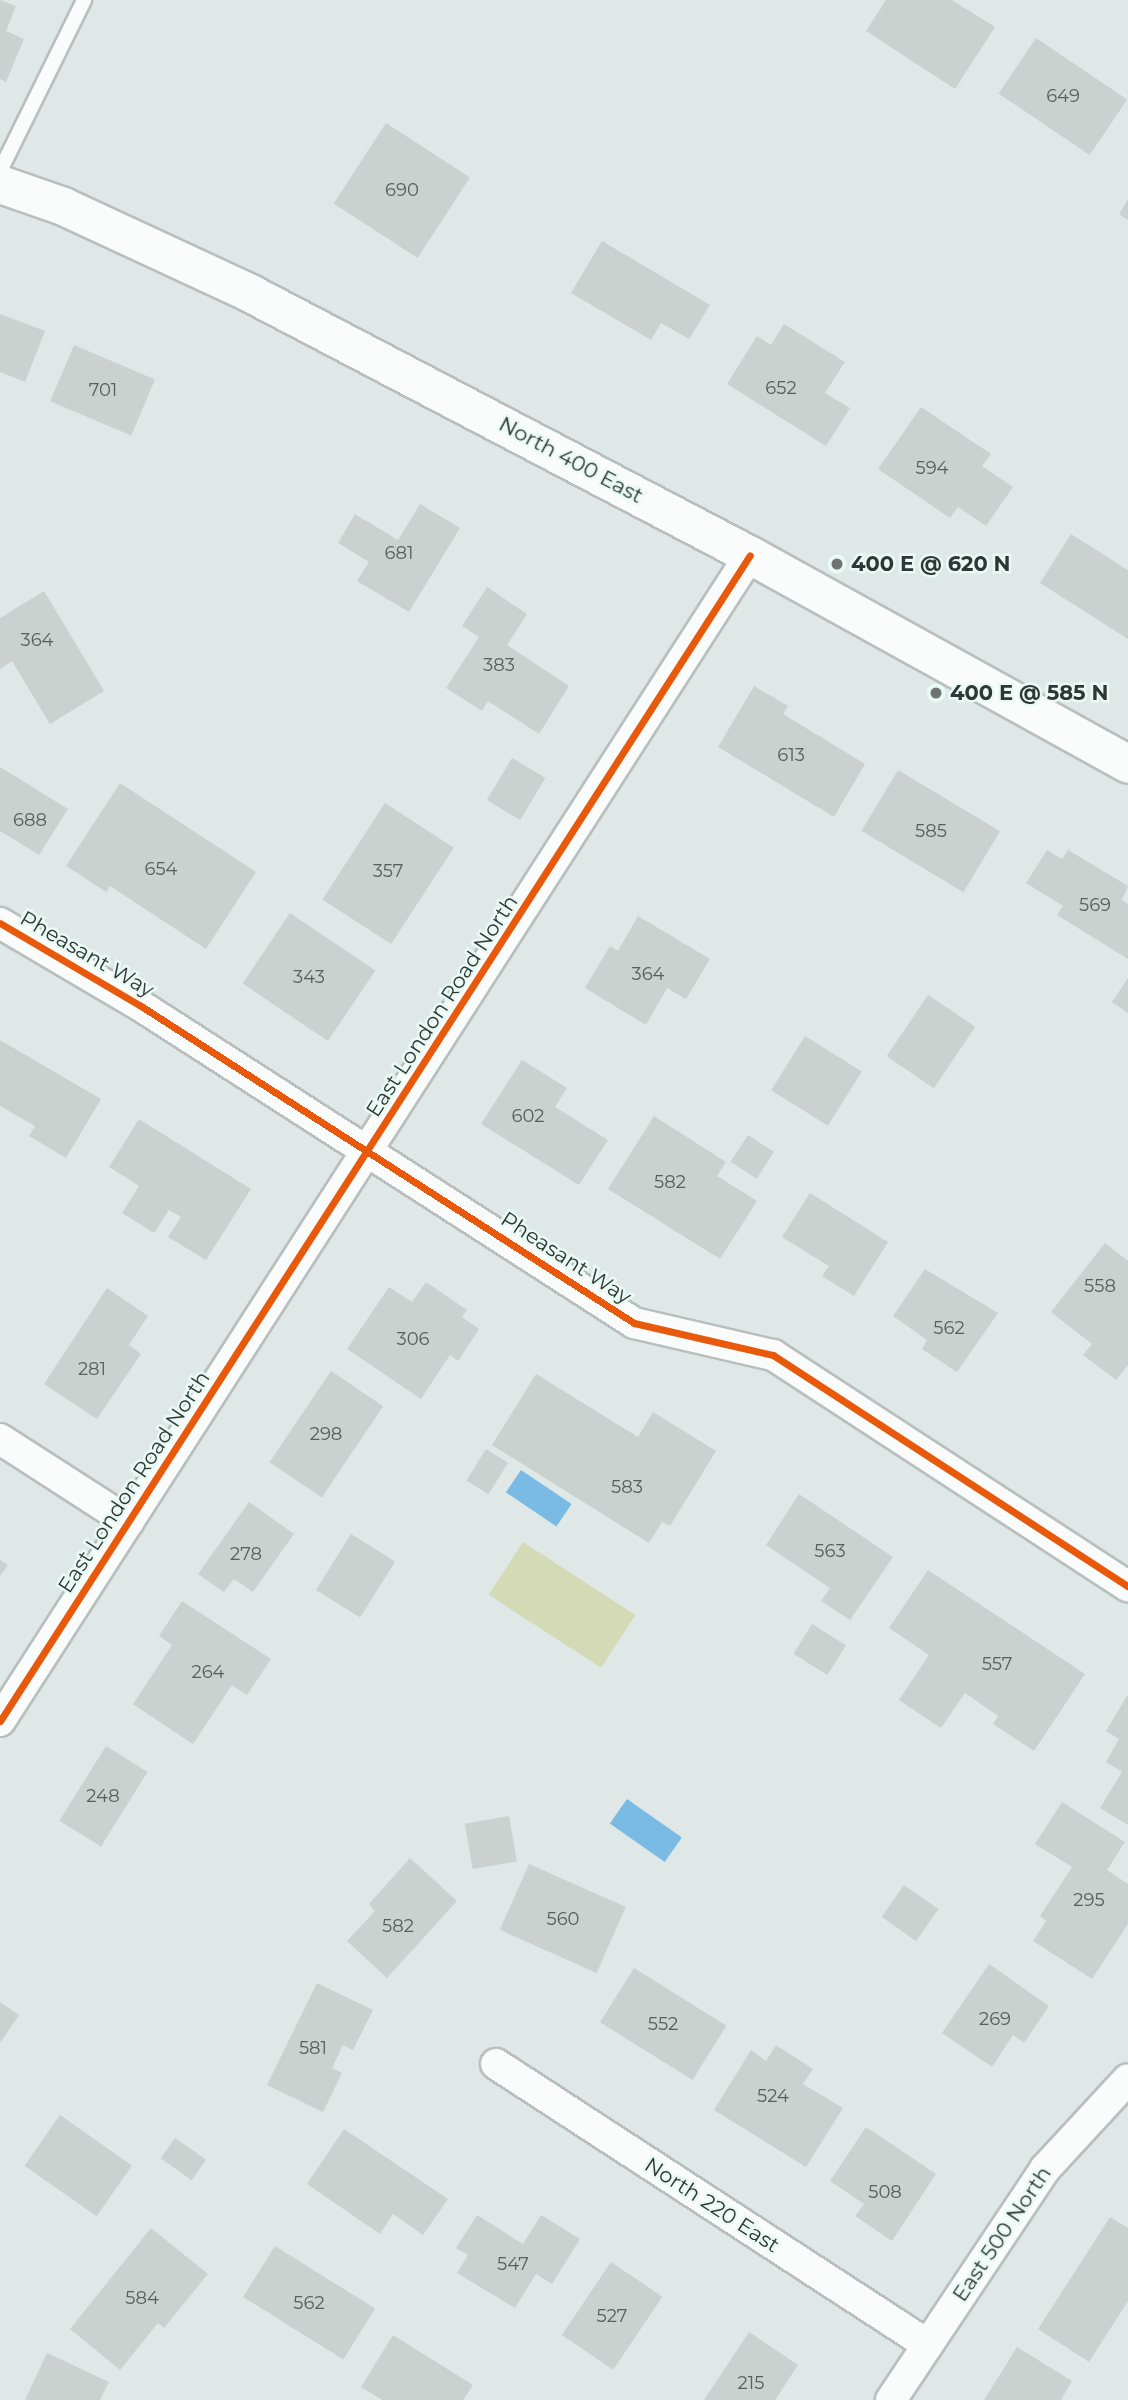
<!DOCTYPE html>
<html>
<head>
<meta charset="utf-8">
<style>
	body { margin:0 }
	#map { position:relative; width:1128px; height:2400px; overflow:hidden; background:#dfe8e6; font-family:Montserrat,sans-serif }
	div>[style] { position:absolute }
	.green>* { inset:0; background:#d5dab6; transform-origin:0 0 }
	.water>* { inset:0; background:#7abbe5; transform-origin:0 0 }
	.building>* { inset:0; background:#cbd1cf; transform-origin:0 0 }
	.roads { filter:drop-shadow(2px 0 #b8bfbd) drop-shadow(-2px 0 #b8bfbd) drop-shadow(0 2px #b8bfbd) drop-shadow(0 -2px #b8bfbd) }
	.service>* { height:14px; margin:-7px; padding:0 7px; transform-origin:7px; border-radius:7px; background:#fafcfb }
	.minor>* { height:30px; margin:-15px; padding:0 15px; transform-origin:15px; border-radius:15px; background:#fafcfb }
	.tertiary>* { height:37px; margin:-18.5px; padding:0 18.5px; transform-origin:18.5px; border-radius:18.5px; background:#fafcfb }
	.cycleway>* { height:7px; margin:-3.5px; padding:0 3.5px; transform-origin:3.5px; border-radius:3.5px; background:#e8590c }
	.dots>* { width:19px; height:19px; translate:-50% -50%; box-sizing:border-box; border:4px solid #e9f9f4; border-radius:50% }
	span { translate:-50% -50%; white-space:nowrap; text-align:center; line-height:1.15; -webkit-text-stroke:5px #e9f9f4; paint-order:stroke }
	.number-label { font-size:18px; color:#585e5c }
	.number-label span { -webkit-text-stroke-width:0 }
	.street-label { font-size:21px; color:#303634 }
	.poi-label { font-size:21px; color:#303634; font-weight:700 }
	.left { translate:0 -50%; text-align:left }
</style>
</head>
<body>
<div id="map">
	<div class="green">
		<div style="left:523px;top:1542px;width:134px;height:63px;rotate:33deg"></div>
	</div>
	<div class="water">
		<div style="left:521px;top:1470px;width:61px;height:27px;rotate:34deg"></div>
		<div style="left:627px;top:1799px;width:67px;height:30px;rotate:35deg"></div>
	</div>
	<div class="building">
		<div style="clip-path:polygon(0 0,16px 6px,6px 31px,24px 39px,6px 82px,0 79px)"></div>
		<div style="clip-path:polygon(886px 0,952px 0,995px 27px,955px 89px,866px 31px)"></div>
		<div style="left:1036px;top:38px;width:110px;height:67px;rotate:34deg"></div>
		<div style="left:386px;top:123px;width:100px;height:96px;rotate:33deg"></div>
		<div style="clip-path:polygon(1128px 199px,1128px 220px,1119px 214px)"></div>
		<div style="clip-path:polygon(602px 241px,710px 305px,689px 339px,661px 323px,651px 340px,571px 293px)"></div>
		<div style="clip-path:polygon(0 314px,45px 331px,25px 382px,0 372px)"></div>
		<div style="clip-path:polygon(784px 324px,845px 362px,825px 393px,850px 408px,826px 446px,727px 384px,757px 336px,771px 345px)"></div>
		<div style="left:74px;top:345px;width:88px;height:61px;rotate:23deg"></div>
		<div style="clip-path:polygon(921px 407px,991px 454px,982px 466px,1013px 487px,986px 526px,958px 507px,950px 518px,878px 469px)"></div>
		<div style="clip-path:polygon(420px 504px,460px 528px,409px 612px,357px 581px,369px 562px,338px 543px,355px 514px,398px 540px)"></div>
		<div style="clip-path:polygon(1071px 534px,1128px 570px,1128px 639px,1040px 583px)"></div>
		<div style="clip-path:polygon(487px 587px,527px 614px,507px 645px,569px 686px,539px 734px,488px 701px,482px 711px,446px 688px,479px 637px,462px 626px)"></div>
		<div style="clip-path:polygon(44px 591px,104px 691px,50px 724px,12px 661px,0 669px,0 618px)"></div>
		<div style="clip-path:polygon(754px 686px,788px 706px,783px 714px,865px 764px,834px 817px,718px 747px)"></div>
		<div style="left:512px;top:758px;width:39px;height:49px;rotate:31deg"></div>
		<div style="clip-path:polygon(0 767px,68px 809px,39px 855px,0 831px)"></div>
		<div style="left:898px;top:770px;width:119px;height:71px;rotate:31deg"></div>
		<div style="clip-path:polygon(120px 783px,256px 872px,206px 949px,110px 886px,106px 892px,66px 866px)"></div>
		<div style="left:385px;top:803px;width:82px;height:115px;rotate:33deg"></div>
		<div style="clip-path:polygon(1047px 850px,1062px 859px,1068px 850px,1128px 886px,1122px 900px,1128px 904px,1128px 959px,1057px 915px,1063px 906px,1026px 883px)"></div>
		<div style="left:290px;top:913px;width:103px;height:85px;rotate:34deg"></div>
		<div style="clip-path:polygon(638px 916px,710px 959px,686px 999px,667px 988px,646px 1025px,585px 988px,610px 946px,618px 951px)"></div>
		<div style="clip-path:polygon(1128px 978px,1128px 1013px,1112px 1002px)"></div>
		<div style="left:928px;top:995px;width:57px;height:74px;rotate:34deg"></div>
		<div style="left:805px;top:1036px;width:67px;height:64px;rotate:32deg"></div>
		<div style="clip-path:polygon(0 1040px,101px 1099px,66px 1158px,29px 1136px,35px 1126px,0 1106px)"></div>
		<div style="clip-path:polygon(522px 1060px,567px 1088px,555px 1107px,608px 1140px,579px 1185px,481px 1124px)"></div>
		<div style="clip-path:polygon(654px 1116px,726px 1162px,717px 1176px,757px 1201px,720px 1259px,608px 1189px)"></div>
		<div style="clip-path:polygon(139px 1119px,251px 1189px,206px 1260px,168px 1237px,181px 1217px,169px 1210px,154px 1233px,122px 1213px,139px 1186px,109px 1167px)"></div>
		<div style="left:748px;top:1135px;width:31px;height:32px;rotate:33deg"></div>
		<div style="clip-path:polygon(810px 1193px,888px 1242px,854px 1296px,822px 1276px,829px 1266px,782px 1237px)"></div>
		<div style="clip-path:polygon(1105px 1243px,1128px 1261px,1128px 1365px,1116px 1380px,1083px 1355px,1092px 1344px,1051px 1312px)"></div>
		<div style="clip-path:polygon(925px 1269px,998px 1313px,957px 1372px,922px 1349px,927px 1340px,893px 1316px)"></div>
		<div style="clip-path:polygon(426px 1282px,467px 1310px,462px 1317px,479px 1329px,458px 1361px,450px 1355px,421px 1399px,347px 1349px,389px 1287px,412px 1302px)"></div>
		<div style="clip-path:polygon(107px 1288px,148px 1316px,129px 1345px,141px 1354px,97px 1419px,44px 1384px)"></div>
		<div style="left:331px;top:1371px;width:63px;height:110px;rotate:34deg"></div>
		<div style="clip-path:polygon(536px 1374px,638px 1437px,653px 1412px,716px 1451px,670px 1526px,662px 1522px,649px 1543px,492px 1445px)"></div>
		<div style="left:486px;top:1449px;width:26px;height:37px;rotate:32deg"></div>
		<div style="clip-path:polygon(799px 1494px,893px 1557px,850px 1620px,821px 1601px,830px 1588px,766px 1545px)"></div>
		<div style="clip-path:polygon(249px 1502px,294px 1534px,253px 1592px,234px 1579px,224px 1592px,198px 1574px)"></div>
		<div style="left:351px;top:1534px;width:52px;height:66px;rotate:32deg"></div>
		<div style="clip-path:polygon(0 1560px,8px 1565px,0 1576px)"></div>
		<div style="clip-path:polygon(928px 1570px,1085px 1674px,1034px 1751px,993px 1724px,998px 1716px,965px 1693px,941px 1728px,899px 1700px,929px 1655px,889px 1628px)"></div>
		<div style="clip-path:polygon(182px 1601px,271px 1659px,247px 1695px,232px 1685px,193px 1744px,133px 1704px,172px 1645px,159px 1636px)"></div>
		<div style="left:812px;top:1624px;width:40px;height:35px;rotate:32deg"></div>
		<div style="clip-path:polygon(1128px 1694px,1128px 1825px,1100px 1808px,1122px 1772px,1106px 1762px,1119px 1739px,1106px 1731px)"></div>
		<div style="left:106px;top:1746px;width:49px;height:88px;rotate:32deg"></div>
		<div style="clip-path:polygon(1062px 1802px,1125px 1842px,1107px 1870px,1128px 1884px,1128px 1924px,1092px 1979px,1033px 1941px,1046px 1921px,1040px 1916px,1072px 1867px,1035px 1844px)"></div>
		<div style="left:509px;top:1816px;width:46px;height:45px;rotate:80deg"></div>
		<div style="clip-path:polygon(410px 1858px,457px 1901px,387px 1978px,347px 1941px,375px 1911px,369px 1904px)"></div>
		<div style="left:529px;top:1864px;width:106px;height:72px;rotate:24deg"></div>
		<div style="left:904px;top:1885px;width:42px;height:39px;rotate:35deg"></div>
		<div style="clip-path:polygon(989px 1964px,1049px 2006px,1024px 2043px,1013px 2035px,992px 2067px,942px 2033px)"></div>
		<div style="left:634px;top:1968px;width:109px;height:64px;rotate:32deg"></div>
		<div style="clip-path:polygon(317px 1983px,373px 2010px,353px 2050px,343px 2045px,332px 2068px,342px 2073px,323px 2112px,267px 2085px)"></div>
		<div style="clip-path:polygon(0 2002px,19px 2015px,0 2043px)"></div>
		<div style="clip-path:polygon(776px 2045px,813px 2069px,803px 2084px,843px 2108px,806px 2167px,714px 2110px,751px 2050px,766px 2061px)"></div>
		<div style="left:60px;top:2115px;width:88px;height:62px;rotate:35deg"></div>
		<div style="clip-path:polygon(866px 2127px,936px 2174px,892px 2241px,855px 2216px,864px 2204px,830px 2181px)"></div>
		<div style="clip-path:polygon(344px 2129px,448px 2199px,423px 2235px,393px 2214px,380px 2234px,307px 2184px)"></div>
		<div style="left:175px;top:2138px;width:38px;height:25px;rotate:35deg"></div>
		<div style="clip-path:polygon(477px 2215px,523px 2244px,541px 2215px,580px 2239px,552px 2284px,536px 2274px,515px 2308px,457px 2273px,468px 2255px,456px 2248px)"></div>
		<div style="clip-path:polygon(1110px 2217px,1128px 2228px,1128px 2301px,1089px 2362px,1038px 2329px)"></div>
		<div style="clip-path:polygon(151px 2228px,208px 2274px,164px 2328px,158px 2323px,120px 2370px,70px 2329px)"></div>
		<div style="left:275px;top:2246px;width:118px;height:60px;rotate:32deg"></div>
		<div style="left:611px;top:2262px;width:62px;height:88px;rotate:34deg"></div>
		<div style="clip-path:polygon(749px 2332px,798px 2365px,775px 2400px,704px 2400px)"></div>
		<div style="clip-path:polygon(393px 2335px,473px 2385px,463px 2400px,382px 2400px,361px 2387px)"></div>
		<div style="clip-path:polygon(1017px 2347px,1072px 2381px,1061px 2400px,984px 2400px)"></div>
		<div style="clip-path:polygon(47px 2353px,109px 2382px,100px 2400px,25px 2400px)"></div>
	</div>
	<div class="roads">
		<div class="service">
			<div style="left:0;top:171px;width:191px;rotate:-63.8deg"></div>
		</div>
		<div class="minor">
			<div style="left:0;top:923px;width:164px;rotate:30.5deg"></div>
			<div style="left:141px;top:1006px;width:586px;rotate:32.74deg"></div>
			<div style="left:634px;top:1323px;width:143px;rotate:13deg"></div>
			<div style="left:773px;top:1355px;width:424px;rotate:33.1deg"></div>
			<div style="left:0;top:1439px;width:153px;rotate:32.8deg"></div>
			<div style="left:0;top:1721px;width:1386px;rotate:-57.25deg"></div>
			<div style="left:496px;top:2064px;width:515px;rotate:33.04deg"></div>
			<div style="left:891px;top:2400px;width:278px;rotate:-56.3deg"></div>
			<div style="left:1045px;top:2169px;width:122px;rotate:-47.3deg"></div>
		</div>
		<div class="tertiary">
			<div style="left:0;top:184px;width:67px;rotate:19.2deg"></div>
			<div style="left:63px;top:206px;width:206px;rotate:24.9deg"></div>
			<div style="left:250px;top:293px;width:564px;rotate:27.65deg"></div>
			<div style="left:750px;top:555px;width:432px;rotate:28.9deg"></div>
		</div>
	</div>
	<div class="cycleway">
		<div style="left:0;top:923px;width:164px;rotate:30.5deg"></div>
		<div style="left:141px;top:1006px;width:586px;rotate:32.74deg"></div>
		<div style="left:634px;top:1323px;width:143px;rotate:13deg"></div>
		<div style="left:773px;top:1355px;width:424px;rotate:33.1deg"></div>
		<div style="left:0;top:1721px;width:1386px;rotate:-57.25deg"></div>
	</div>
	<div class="dots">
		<div style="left:837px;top:564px;background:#6d7472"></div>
		<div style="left:936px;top:693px;background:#6d7472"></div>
	</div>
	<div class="number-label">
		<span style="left:1063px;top:96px">649</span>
		<span style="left:402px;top:190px">690</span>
		<span style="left:781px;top:388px">652</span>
		<span style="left:103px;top:390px">701</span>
		<span style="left:932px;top:468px">594</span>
		<span style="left:399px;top:553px">681</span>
		<span style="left:37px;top:640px">364</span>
		<span style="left:499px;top:665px">383</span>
		<span style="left:791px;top:755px">613</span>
		<span style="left:30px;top:820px">688</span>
		<span style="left:931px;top:831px">585</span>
		<span style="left:161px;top:869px">654</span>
		<span style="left:388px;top:871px">357</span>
		<span style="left:1095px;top:905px">569</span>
		<span style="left:648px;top:974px">364</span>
		<span style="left:309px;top:977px">343</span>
		<span style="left:528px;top:1116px">602</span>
		<span style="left:670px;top:1182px">582</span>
		<span style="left:1100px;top:1286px">558</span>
		<span style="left:949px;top:1328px">562</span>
		<span style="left:413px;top:1339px">306</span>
		<span style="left:92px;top:1369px">281</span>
		<span style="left:326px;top:1434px">298</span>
		<span style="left:627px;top:1487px">583</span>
		<span style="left:830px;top:1551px">563</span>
		<span style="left:246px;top:1554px">278</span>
		<span style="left:997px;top:1664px">557</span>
		<span style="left:208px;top:1672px">264</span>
		<span style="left:103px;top:1796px">248</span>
		<span style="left:1089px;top:1900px">295</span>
		<span style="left:563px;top:1919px">560</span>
		<span style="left:398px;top:1926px">582</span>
		<span style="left:995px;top:2019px">269</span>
		<span style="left:663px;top:2024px">552</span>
		<span style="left:313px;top:2048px">581</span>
		<span style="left:773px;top:2096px">524</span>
		<span style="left:885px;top:2192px">508</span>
		<span style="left:513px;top:2264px">547</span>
		<span style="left:142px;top:2298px">584</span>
		<span style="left:309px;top:2303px">562</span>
		<span style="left:612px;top:2316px">527</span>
		<span style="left:751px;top:2383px">215</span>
	</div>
	<div class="street-label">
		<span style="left:571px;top:460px;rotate:28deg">North 400 East</span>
		<span style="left:87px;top:954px;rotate:30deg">Pheasant Way</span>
		<span style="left:442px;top:1006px;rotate:-57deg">East London Road North</span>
		<span style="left:566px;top:1258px;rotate:33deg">Pheasant Way</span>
		<span style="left:134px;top:1482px;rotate:-57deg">East London Road North</span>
		<span style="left:712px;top:2205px;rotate:33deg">North 220 East</span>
		<span style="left:1002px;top:2234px;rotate:-56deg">East 500 North</span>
	</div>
	<div class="poi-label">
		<span class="left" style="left:851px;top:564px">400 E @ 620 N</span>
		<span class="left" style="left:950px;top:693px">400 E @ 585 N</span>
	</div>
</div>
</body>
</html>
